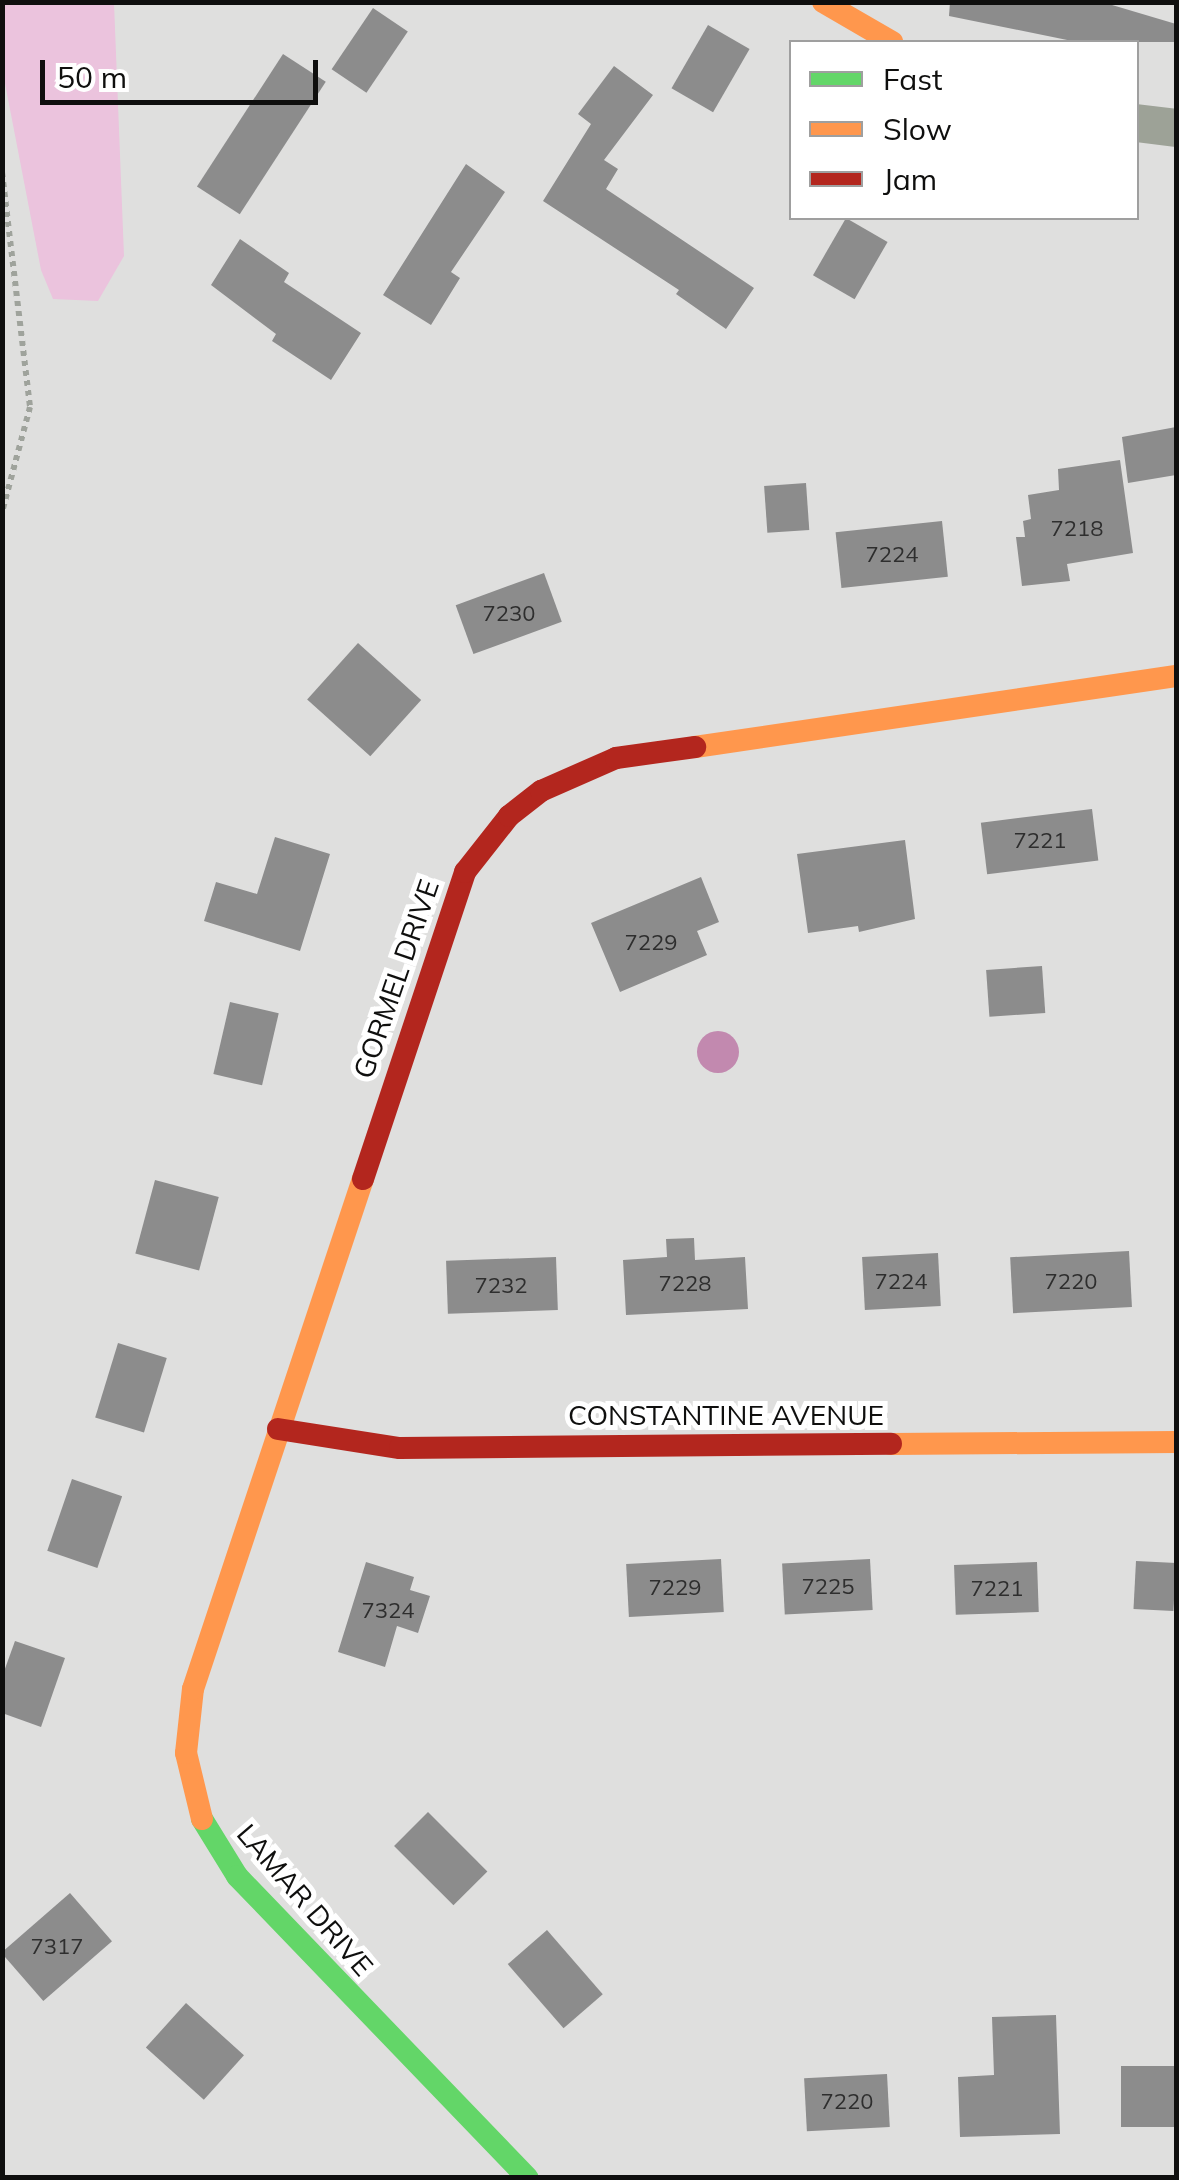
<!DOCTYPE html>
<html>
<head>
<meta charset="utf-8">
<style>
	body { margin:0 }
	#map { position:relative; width:1179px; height:2180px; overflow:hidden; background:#dfdfde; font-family:Mulish,sans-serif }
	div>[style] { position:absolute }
	.green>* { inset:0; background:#ebc3dd }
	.water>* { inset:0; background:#c289af }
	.round { border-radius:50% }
	.building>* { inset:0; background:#8c8c8c; transform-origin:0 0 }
	.path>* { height:6px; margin-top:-3px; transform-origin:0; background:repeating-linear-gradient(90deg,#9fa39c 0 5px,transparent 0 10px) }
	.street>* { height:38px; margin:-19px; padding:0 19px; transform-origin:19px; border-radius:19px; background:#9da297 }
	.fast>* { height:22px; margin:-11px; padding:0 11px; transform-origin:11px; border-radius:11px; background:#63d668 }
	.slow>* { height:22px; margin:-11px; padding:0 11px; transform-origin:11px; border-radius:11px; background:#ff974d }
	.jam>* { height:22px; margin:-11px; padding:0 11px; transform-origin:11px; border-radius:11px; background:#b3261e }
	span { translate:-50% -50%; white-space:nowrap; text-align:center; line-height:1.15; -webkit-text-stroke:10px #fff; paint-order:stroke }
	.number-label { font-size:22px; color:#2e2e2e }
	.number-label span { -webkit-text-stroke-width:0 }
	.street-label { font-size:28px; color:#0f0f0e }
	.frame { position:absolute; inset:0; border:5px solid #0f0f0e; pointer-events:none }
	.legend { position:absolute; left:789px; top:40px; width:350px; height:180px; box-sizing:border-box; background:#fff; border:2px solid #9f9f9f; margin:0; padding:12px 18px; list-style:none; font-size:30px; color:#0f0f0e }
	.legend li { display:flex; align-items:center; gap:20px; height:50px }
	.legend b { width:50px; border:2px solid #9f9f9f }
	.scale { position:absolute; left:40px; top:60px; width:278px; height:45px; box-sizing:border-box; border:5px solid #0f0f0e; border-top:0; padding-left:12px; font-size:30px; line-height:35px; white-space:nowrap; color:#0f0f0e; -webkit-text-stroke:8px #fff; paint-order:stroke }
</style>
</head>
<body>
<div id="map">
	<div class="green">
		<div style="clip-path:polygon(2px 3px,114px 3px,124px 256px,98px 301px,53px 299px,41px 270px,3px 73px)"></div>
	</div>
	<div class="water">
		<div class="round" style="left:697px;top:1031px;width:42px;height:42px"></div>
	</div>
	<div class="building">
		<div style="clip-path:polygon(950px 2px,1102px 2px,1176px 24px,1176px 42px,1077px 42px,949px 16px)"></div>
		<div style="left:373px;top:8px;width:42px;height:74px;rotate:34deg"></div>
		<div style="left:708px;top:25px;width:48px;height:73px;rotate:30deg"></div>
		<div style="left:283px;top:54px;width:51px;height:158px;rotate:33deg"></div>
		<div style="clip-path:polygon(614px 66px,653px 95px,604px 160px,618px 169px,606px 189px,754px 288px,726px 329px,676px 294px,679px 290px,543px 201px,591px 124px,578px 114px)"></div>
		<div style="clip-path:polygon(466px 164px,505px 192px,451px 272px,460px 278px,431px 325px,383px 295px)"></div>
		<div style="left:846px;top:218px;width:48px;height:66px;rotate:30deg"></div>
		<div style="clip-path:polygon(240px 239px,289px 273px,284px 282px,361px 333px,331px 380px,272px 341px,276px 334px,211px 285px)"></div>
		<div style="clip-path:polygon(1176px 427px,1176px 475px,1128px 483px,1122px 437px)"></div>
		<div style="clip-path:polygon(1120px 460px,1133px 553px,1067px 564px,1070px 581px,1022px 586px,1016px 537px,1025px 537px,1023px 521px,1031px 519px,1028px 495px,1059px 490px,1058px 469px)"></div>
		<div style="left:806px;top:483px;width:47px;height:42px;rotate:86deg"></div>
		<div style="left:942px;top:521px;width:56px;height:107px;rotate:84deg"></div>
		<div style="left:544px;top:573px;width:52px;height:94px;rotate:70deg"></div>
		<div style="left:358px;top:643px;width:85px;height:76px;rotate:42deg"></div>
		<div style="left:1092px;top:809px;width:52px;height:112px;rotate:83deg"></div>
		<div style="clip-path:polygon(275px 837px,330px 854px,300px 951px,204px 921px,216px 882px,257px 894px)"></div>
		<div style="clip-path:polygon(905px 840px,915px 919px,859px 932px,858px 926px,808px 933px,797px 854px)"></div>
		<div style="clip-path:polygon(701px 877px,719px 922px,697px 931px,707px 955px,620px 992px,591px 923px)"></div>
		<div style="left:1042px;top:966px;width:47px;height:56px;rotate:86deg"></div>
		<div style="left:230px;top:1002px;width:50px;height:74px;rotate:13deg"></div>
		<div style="left:155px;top:1180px;width:66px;height:76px;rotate:15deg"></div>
		<div style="clip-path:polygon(694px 1238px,695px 1260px,745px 1257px,748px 1309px,626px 1315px,623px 1260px,667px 1257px,666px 1239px)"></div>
		<div style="left:1129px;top:1251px;width:56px;height:119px;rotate:87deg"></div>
		<div style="left:938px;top:1253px;width:53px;height:76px;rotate:87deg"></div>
		<div style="left:556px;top:1257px;width:53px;height:110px;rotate:88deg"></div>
		<div style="left:118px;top:1343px;width:51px;height:78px;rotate:17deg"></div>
		<div style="left:72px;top:1479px;width:53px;height:76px;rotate:19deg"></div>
		<div style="left:721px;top:1559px;width:53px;height:95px;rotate:87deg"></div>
		<div style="left:870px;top:1559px;width:51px;height:88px;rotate:87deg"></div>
		<div style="left:1136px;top:1561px;width:40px;height:48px;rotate:3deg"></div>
		<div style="clip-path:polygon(366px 1562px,414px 1577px,410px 1590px,430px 1596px,418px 1633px,397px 1626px,385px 1667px,338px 1652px)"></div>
		<div style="left:1037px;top:1562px;width:50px;height:83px;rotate:88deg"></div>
		<div style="clip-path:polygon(15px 1641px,65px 1658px,41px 1727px,2px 1713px,2px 1677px)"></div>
		<div style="left:428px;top:1812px;width:84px;height:48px;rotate:45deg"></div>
		<div style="left:70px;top:1893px;width:64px;height:91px;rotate:49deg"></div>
		<div style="left:547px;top:1930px;width:85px;height:52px;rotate:49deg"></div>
		<div style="left:186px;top:2003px;width:78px;height:60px;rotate:42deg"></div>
		<div style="clip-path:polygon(1056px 2015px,1060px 2134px,960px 2137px,958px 2077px,994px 2075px,992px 2017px)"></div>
		<div style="left:1176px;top:2066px;width:61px;height:55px;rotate:90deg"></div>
		<div style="left:887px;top:2074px;width:53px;height:83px;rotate:87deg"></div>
	</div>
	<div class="path">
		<div style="left:2px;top:172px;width:237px;rotate:83.2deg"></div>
		<div style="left:30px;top:407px;width:109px;rotate:104.9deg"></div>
	</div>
	<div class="street">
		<div style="left:1136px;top:123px;width:40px;rotate:7.1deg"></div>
	</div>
	<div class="fast">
		<div style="left:202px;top:1819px;width:67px;rotate:58.4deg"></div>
		<div style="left:237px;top:1876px;width:419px;rotate:46.1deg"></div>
	</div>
	<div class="slow">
		<div style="left:823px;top:2px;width:80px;rotate:30.1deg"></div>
		<div style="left:695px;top:747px;width:486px;rotate:-8.4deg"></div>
		<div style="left:891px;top:1444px;width:285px;rotate:-0.4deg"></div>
		<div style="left:202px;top:1819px;width:68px;rotate:-103.6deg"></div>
		<div style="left:186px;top:1753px;width:64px;rotate:-83.8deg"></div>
		<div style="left:193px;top:1689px;width:538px;rotate:-71.57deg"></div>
	</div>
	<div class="jam">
		<div style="left:363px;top:1179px;width:324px;rotate:-71.6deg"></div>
		<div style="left:465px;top:872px;width:71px;rotate:-51.8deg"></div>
		<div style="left:509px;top:816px;width:41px;rotate:-38deg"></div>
		<div style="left:541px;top:791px;width:82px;rotate:-23.7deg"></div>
		<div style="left:616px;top:758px;width:80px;rotate:-7.9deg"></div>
		<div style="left:278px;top:1429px;width:123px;rotate:8.9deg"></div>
		<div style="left:400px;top:1448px;width:491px;rotate:-0.5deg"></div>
	</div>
	<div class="number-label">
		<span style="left:1077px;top:529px">7218</span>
		<span style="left:892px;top:555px">7224</span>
		<span style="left:509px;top:614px">7230</span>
		<span style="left:1040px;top:841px">7221</span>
		<span style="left:651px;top:943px">7229</span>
		<span style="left:901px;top:1282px">7224</span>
		<span style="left:1071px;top:1282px">7220</span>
		<span style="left:685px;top:1284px">7228</span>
		<span style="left:501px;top:1286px">7232</span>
		<span style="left:828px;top:1587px">7225</span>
		<span style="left:675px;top:1588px">7229</span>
		<span style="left:997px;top:1589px">7221</span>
		<span style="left:388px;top:1611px">7324</span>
		<span style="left:57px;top:1947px">7317</span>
		<span style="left:847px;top:2102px">7220</span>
	</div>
	<div class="street-label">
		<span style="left:396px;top:979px;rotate:-71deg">GORMEL DRIVE</span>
		<span style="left:726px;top:1415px">CONSTANTINE AVENUE</span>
		<span style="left:305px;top:1900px;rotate:49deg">LAMAR DRIVE</span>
	</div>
	<div class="frame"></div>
	<ul class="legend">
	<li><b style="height:12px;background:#63d668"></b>Fast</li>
	<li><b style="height:12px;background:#ff974d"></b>Slow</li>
	<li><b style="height:12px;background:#b3261e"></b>Jam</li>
	</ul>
	<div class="scale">50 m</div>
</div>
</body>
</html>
